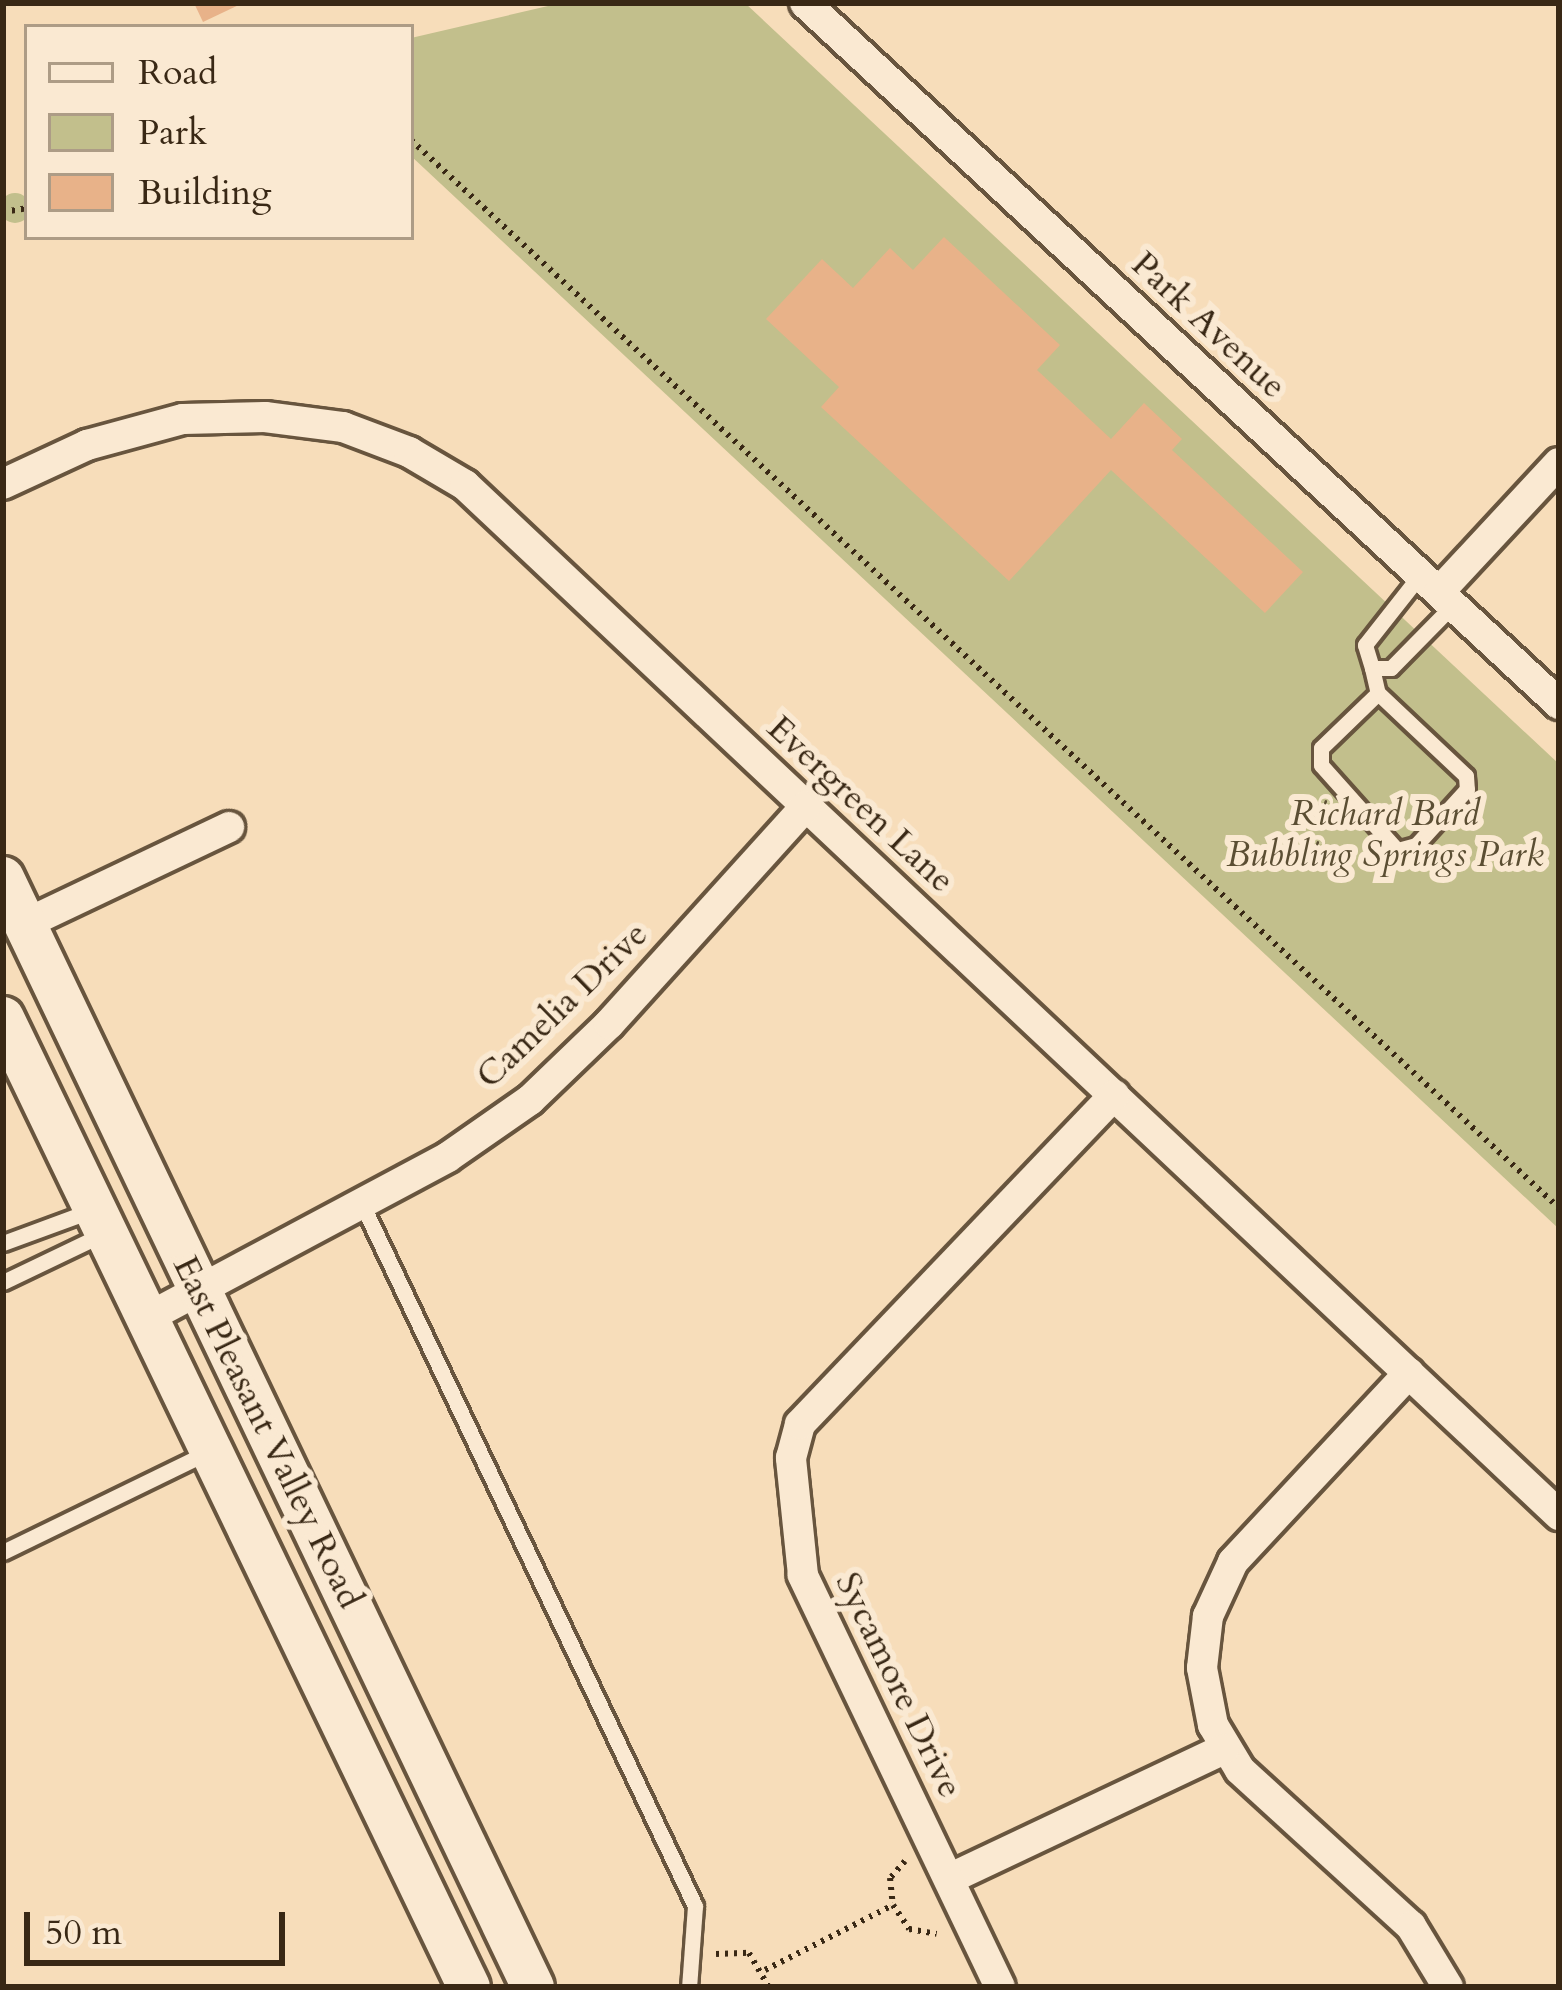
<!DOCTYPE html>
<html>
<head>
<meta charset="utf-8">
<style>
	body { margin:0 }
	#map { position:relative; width:1562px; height:1990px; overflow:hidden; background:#f7ddba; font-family:Cardo,serif }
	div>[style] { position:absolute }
	.green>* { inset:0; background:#c2bf8c }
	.round { border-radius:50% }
	.building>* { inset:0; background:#e8b289 }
	.path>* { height:6px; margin-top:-3px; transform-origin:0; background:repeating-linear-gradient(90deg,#392815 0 3px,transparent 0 9px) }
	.roads { filter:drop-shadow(3px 0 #68553e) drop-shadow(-3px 0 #68553e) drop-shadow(0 3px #68553e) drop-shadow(0 -3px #68553e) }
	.lane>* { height:15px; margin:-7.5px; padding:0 7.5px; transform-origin:7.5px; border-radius:7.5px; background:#fae9d2 }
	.street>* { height:30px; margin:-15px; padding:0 15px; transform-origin:15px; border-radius:15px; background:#fae9d2 }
	.secondary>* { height:42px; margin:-21px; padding:0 21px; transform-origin:21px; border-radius:21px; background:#fae9d2 }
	span { translate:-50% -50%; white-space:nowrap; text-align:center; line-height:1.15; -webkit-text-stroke:12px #fae9d2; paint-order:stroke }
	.street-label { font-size:36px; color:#392815 }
	.park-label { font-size:36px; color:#5b4e33; font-style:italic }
	.frame { position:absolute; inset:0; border:6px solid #392815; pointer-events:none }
	.legend { position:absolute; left:24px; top:24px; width:390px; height:216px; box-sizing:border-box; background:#fae9d2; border:3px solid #ad9c86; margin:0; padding:15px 21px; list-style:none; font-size:36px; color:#392815 }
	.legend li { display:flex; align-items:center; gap:24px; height:60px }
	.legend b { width:60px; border:3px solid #ad9c86 }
	.scale { position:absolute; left:24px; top:1912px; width:261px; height:54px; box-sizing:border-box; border:6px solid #392815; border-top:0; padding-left:15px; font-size:36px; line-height:42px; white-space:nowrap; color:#392815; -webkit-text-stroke:9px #fae9d2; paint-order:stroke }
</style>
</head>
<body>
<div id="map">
	<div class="green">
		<div style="clip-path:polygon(561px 3px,745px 3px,1559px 764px,1559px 1229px,411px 156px,411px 38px)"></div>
		<div class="round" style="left:0;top:193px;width:30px;height:30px"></div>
	</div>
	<div class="building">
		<div style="clip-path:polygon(194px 3px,243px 3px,203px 22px)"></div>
		<div style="clip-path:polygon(944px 237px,1060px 345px,1037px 370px,1111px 439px,1144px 403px,1182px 439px,1172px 450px,1303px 572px,1265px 613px,1111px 470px,1009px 581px,821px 407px,839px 387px,766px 319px,822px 259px,853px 288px,890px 248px,913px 270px)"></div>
	</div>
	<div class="path">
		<div style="left:411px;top:140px;width:1568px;rotate:42.93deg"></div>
		<div style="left:3px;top:212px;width:24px;rotate:-9deg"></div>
		<div style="left:905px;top:1861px;width:23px;rotate:131deg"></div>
		<div style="left:890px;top:1878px;width:27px;rotate:84deg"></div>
		<div style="left:893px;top:1905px;width:29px;rotate:56deg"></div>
		<div style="left:909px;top:1929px;width:28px;rotate:10deg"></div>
		<div style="left:716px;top:1954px;width:33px;rotate:-2deg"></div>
		<div style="left:749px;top:1953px;width:39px;rotate:60deg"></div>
		<div style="left:765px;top:1970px;width:144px;rotate:-26.9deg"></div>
	</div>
	<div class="roads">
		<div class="lane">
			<div style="left:1420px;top:575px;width:89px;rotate:128.2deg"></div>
			<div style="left:1365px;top:645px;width:24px;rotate:73deg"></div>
			<div style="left:1372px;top:668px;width:19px"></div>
			<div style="left:1391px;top:668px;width:88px;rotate:-45.5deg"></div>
			<div style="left:1372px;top:668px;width:26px;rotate:77deg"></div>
			<div style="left:1378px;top:693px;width:121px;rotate:43.3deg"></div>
			<div style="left:1466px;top:776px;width:13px;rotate:86deg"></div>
			<div style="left:1467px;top:789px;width:76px;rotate:132.3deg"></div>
			<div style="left:1416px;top:845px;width:20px;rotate:165deg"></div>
			<div style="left:1397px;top:850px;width:114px;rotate:-131.8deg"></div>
			<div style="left:1321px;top:765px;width:17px;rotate:-90deg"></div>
			<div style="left:1321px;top:748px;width:79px;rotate:-44deg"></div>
			<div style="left:362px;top:1204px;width:777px;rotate:64.62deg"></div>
			<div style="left:695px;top:1906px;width:81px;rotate:94.2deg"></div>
			<div style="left:3px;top:1243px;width:93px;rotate:-20.2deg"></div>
			<div style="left:3px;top:1282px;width:111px;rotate:-25.6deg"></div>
			<div style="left:3px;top:1552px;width:230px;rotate:-26deg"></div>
		</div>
		<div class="street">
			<div style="left:805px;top:3px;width:1030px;rotate:42.91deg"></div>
			<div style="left:3px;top:484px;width:93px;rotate:-24.9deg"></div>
			<div style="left:87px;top:445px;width:99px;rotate:-15.2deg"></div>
			<div style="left:183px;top:419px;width:82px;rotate:-1.4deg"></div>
			<div style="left:265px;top:417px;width:79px;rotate:7.3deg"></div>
			<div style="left:343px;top:427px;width:71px;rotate:20.7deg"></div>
			<div style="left:409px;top:452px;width:65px;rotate:30.5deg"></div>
			<div style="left:465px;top:485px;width:1503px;rotate:43.27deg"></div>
			<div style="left:1439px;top:592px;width:176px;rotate:-47.1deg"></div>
			<div style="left:25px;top:924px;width:226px;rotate:-25.4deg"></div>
			<div style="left:147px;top:1318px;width:341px;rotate:-28.1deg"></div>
			<div style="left:448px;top:1157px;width:100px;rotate:-34.8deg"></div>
			<div style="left:530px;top:1100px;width:110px;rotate:-43.9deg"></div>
			<div style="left:609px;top:1024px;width:294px;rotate:-47.9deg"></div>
			<div style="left:1409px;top:1373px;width:258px;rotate:133deg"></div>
			<div style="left:1233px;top:1562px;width:60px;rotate:114.8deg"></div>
			<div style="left:1208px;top:1616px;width:52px;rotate:96.6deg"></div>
			<div style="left:1202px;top:1668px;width:58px;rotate:79.1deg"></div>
			<div style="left:1213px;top:1725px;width:52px;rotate:59deg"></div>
			<div style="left:1240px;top:1770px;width:231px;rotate:42.4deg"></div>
			<div style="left:1411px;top:1926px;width:71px;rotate:58.8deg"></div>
			<div style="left:949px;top:1879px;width:304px;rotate:-25.3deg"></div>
			<div style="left:1000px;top:1987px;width:457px;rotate:-115.6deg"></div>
			<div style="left:803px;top:1575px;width:118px;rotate:-95.9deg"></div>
			<div style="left:791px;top:1458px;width:35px;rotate:-75deg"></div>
			<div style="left:800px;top:1424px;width:455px;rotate:-46.3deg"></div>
		</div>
		<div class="secondary">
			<div style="left:3px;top:878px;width:1229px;rotate:64.46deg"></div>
			<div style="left:3px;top:1018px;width:1075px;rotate:64.32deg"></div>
		</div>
	</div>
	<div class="street-label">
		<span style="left:1209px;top:325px;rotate:43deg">Park Avenue</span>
		<span style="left:861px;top:804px;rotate:43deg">Evergreen Lane</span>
		<span style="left:562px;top:1005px;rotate:-44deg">Camelia Drive</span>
		<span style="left:268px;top:1432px;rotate:64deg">East Pleasant Valley Road</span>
		<span style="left:899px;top:1685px;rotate:64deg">Sycamore Drive</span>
	</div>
	<div class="park-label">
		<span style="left:1385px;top:834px">Richard Bard<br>Bubbling Springs Park</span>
	</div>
	<div class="frame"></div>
	<ul class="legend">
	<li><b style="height:15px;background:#fae9d2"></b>Road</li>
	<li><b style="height:33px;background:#c2bf8c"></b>Park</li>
	<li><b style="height:33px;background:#e8b289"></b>Building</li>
	</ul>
	<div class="scale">50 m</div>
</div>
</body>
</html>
